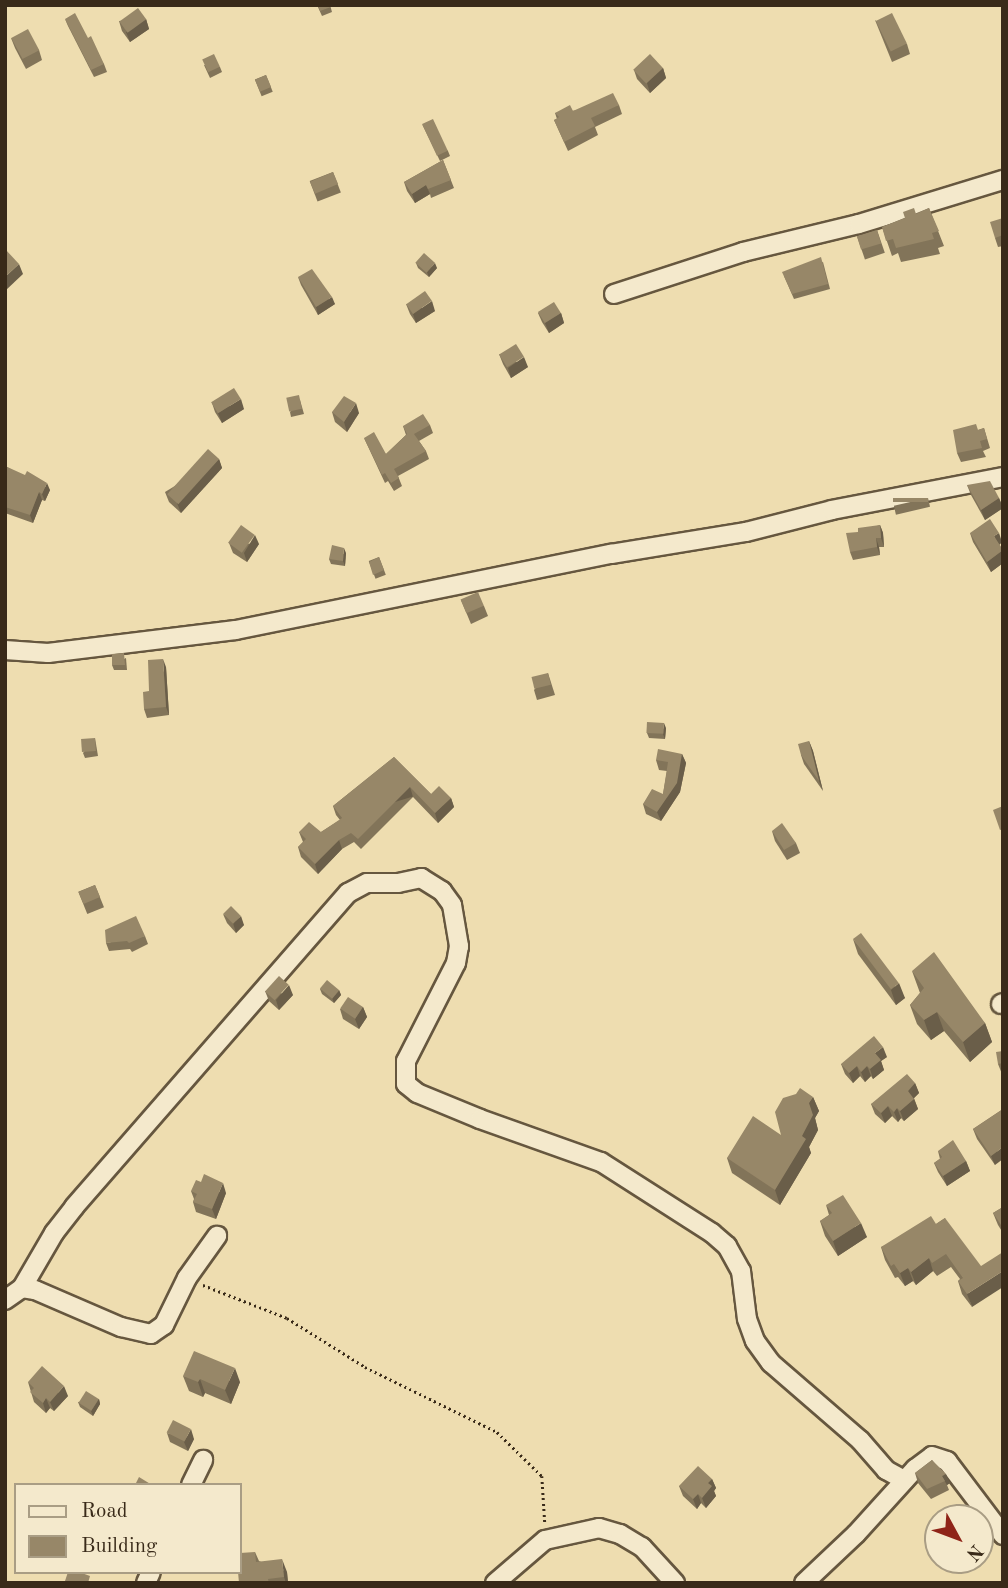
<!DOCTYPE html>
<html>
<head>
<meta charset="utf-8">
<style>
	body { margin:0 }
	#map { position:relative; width:1008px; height:1588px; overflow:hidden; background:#eeddb0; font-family:"Old Standard TT",serif }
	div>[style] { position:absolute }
	.path>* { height:2.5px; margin-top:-1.25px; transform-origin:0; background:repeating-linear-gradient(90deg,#392a19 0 2px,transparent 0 5.5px) }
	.roads { filter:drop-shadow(2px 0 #66573f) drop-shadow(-2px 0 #66573f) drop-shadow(0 2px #66573f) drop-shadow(0 -2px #66573f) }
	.minor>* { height:18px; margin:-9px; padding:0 9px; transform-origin:9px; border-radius:9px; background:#f4e9cc }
	.wall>* { inset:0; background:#827459; transform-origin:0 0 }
	.shaded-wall>* { inset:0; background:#6a5e49; transform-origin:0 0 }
	.building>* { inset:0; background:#978768; transform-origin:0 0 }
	span { translate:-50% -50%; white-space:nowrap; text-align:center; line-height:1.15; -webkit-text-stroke:5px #f4e9cc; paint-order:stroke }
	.frame { position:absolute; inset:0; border:7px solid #392a19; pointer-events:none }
	.legend { position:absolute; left:14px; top:1483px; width:228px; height:91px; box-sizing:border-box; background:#f4e9cc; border:2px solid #a99d84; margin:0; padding:9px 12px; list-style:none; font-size:21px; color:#392a19 }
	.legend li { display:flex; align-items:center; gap:14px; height:35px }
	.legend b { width:35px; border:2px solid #a99d84 }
	.north { position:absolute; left:924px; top:1504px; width:70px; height:70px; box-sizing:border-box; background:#f4e9cc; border:2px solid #a99d84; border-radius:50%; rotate:131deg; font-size:19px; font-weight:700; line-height:28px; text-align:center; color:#392a19 }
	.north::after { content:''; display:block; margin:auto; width:24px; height:32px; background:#8f2418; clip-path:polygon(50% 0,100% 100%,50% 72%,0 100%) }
</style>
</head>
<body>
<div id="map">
	<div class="path">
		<div style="left:203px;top:1285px;width:90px;rotate:21.4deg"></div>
		<div style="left:287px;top:1318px;width:92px;rotate:32.1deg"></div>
		<div style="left:365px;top:1367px;width:147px;rotate:26.2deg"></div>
		<div style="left:497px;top:1432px;width:63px;rotate:44.4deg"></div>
		<div style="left:542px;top:1476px;width:48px;rotate:86.4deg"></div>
	</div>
	<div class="roads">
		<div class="minor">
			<div style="left:614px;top:294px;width:136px;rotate:-18deg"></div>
			<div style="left:743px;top:252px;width:119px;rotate:-13.6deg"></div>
			<div style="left:859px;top:224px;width:151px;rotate:-17deg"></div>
			<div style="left:5px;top:650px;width:43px;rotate:4deg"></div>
			<div style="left:48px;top:653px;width:189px;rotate:-7deg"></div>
			<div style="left:236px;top:630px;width:383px;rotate:-11.5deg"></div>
			<div style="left:611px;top:554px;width:137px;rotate:-9.3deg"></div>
			<div style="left:746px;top:532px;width:89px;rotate:-14.3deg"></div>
			<div style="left:832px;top:510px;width:174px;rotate:-10.9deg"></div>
			<div style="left:1001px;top:1004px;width:2px;rotate:-27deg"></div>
			<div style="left:22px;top:1288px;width:64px;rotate:-59.8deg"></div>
			<div style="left:54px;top:1233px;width:33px;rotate:-52deg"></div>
			<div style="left:74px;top:1207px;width:417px;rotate:-48.9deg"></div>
			<div style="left:348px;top:893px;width:21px;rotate:-28deg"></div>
			<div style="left:367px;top:883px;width:31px"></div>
			<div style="left:398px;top:883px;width:24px;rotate:-12deg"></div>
			<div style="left:421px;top:878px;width:25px;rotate:32deg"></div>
			<div style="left:442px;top:891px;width:17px;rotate:54deg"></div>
			<div style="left:452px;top:905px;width:42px;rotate:80.3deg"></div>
			<div style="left:459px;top:946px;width:17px;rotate:100deg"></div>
			<div style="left:456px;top:963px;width:110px;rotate:117deg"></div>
			<div style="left:406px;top:1061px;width:23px;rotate:90deg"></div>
			<div style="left:406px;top:1084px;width:14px;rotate:39deg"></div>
			<div style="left:417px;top:1093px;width:68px;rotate:22.4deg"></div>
			<div style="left:480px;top:1119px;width:128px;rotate:19.6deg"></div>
			<div style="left:601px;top:1162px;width:132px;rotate:32.6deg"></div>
			<div style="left:712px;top:1233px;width:20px;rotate:41deg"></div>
			<div style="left:727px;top:1246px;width:29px;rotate:61deg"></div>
			<div style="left:741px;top:1271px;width:48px;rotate:82.9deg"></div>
			<div style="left:747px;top:1319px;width:23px;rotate:70deg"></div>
			<div style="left:755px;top:1341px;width:27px;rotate:54deg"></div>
			<div style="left:771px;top:1363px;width:118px;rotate:40.9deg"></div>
			<div style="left:860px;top:1440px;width:40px;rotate:49deg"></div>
			<div style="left:886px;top:1470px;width:21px;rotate:29deg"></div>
			<div style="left:5px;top:1300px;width:21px;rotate:-35deg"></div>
			<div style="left:22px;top:1288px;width:13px;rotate:9deg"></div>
			<div style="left:35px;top:1290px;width:94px;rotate:23.3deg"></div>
			<div style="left:121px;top:1327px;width:31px;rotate:13deg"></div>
			<div style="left:151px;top:1334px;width:16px;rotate:-35deg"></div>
			<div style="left:164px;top:1325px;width:52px;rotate:-63.9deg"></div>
			<div style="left:187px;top:1278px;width:52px;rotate:-54.5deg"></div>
			<div style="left:191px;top:1485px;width:28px;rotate:-64deg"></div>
			<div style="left:146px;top:1583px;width:12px;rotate:-66deg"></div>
			<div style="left:495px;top:1583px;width:66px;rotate:-40.7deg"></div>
			<div style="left:545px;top:1540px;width:55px;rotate:-12.5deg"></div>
			<div style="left:599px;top:1528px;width:22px;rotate:16deg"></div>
			<div style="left:620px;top:1534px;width:26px;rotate:31deg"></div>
			<div style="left:642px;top:1547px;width:49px;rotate:47.5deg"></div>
			<div style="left:804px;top:1583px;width:71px;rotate:-43.3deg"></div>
			<div style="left:856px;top:1534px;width:88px;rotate:-47.8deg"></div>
			<div style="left:915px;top:1469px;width:21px;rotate:-37deg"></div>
			<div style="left:932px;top:1456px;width:16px;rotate:18deg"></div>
			<div style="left:947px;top:1461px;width:93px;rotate:52.9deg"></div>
		</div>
	</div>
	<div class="wall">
		<div style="clip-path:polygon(317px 5px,330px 5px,332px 12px,322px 16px)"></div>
		<div style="clip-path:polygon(65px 19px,104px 64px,107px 72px,94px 77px,68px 26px)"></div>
		<div style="clip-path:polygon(146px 19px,149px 29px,130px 42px,122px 31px,119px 21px)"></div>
		<div style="clip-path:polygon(875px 20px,907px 44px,910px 54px,892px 62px)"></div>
		<div style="clip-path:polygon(11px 38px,39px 50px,42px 60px,26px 69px,15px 48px)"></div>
		<div style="clip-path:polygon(204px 65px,220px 67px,222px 72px,210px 78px)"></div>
		<div style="clip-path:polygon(663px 68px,666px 78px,650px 93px,637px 79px,634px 70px)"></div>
		<div style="left:266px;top:75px;width:18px;height:12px;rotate:68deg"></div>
		<div style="clip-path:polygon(619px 105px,622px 114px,595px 127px,598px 135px,568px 151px,554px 120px,557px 119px,555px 113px)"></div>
		<div style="clip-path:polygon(422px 124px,448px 151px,450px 156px,440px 161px)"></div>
		<div style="clip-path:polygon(443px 160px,454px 188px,431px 198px,430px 194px,415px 203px,407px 191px,404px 182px)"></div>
		<div style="left:333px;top:172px;width:22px;height:25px;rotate:69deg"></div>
		<div style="clip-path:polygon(929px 208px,944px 246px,938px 248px,940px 254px,901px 262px,898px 253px,892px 256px,882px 227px)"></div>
		<div style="clip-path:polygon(1003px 218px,1003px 246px,998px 247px,995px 238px)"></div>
		<div style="left:877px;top:230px;width:24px;height:21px;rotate:71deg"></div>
		<div style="clip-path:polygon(823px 262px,830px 289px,794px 299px,784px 276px)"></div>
		<div style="clip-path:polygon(416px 263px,437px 268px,429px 277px,418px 268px)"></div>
		<div style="clip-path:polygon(298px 277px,335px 304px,318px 315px,301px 285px)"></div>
		<div style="clip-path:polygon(406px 304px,435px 311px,416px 323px,410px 314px)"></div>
		<div style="clip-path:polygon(538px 313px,561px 313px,564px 323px,549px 333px,542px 322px)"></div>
		<div style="clip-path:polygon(499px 354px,528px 367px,511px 378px,503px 364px)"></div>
		<div style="clip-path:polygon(300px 400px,304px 414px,291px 417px,290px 412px)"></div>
		<div style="clip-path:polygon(212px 403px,244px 409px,222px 423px,215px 412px)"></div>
		<div style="clip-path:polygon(332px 412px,359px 413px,347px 432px,335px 422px)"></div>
		<div style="clip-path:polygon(430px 425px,433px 433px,419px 441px,426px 451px,429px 459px,398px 476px,402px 486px,394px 491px,388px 481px,385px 483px,364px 438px,386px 454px,406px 435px,403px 426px)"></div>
		<div style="clip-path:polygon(984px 428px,990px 448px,983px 451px,986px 457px,961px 462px,957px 453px,978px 430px)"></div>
		<div style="clip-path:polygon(219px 459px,222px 468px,181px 513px,169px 502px,165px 492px)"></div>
		<div style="clip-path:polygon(5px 466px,50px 490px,45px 501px,42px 500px,33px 523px,5px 513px)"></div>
		<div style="clip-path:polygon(967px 485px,999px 498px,1003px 508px,985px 520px,971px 495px)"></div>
		<div style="left:928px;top:498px;width:9px;height:35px;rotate:77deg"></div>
		<div style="clip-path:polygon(880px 525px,883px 533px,884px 547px,879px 547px,880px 555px,853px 560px,850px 552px,858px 532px)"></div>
		<div style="clip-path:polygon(970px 533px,1002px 542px,999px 545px,1003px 550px,1003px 563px,991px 572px,973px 542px)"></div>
		<div style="clip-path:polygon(229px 543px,259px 544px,247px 562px,233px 553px)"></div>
		<div style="clip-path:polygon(346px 553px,345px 566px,331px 564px,329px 559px)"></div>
		<div style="left:379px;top:557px;width:19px;height:11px;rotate:69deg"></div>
		<div style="clip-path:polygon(461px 600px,484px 606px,488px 616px,471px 624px)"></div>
		<div style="clip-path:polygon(126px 658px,127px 670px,114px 670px,112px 665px)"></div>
		<div style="clip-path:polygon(166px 667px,169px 715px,147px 718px,144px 709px)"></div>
		<div style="clip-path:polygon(548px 673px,555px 695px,537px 700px,534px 690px)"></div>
		<div style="clip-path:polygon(666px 728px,665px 739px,649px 738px,647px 733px)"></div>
		<div style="clip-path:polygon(95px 738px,98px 756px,85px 758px,83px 753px)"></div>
		<div style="clip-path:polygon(809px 741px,813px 751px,823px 791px,804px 764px,801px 755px)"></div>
		<div style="clip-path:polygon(682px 754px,686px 763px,680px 792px,661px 821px,646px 814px,643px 804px,663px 794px,667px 771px,659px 770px,656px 760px)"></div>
		<div style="clip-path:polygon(394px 757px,431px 794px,451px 798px,454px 807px,438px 823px,413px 797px,361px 849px,354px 842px,342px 849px,318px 874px,301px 857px,298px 847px,303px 842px,299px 832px,321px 832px,340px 820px,336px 815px,333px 806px)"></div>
		<div style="clip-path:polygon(772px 831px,796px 843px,800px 853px,787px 860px,775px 841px)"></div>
		<div style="left:95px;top:885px;width:24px;height:18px;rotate:68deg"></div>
		<div style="clip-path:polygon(223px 914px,244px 925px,236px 933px,227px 923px)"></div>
		<div style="clip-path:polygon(145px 936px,148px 944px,132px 952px,130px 949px,109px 951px,106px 943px)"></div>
		<div style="clip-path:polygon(853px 939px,905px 998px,896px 1005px,858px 954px)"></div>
		<div style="clip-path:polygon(912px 971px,985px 1023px,992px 1042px,970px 1062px,944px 1031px,931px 1040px,917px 1024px,910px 1005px,920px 993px)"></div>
		<div style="clip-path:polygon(320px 989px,339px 990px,341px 995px,334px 1003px,322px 994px)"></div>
		<div style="clip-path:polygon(265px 991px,293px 995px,279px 1010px,269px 1001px)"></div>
		<div style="clip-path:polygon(363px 1007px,367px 1017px,359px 1029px,343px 1019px,340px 1009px)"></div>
		<div style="clip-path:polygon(1003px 1051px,1003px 1074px,1002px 1074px,998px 1064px)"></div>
		<div style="clip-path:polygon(887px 1057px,881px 1061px,884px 1070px,873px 1079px,871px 1076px,865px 1082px,860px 1076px,853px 1083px,845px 1074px,841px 1064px)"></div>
		<div style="clip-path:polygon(915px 1083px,919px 1093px,914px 1098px,918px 1109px,904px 1121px,901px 1118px,898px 1122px,892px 1116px,885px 1123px,875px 1114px,871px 1104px)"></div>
		<div style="clip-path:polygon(813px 1097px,819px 1111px,815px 1118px,818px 1130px,809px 1147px,811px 1153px,780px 1205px,732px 1173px,727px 1158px,781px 1135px)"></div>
		<div style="clip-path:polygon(1003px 1109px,995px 1165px,977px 1139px,973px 1129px)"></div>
		<div style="clip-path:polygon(938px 1151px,966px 1161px,970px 1171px,947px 1186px,938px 1172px,934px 1163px,940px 1159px)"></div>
		<div style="clip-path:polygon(191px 1191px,226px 1193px,216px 1219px,196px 1212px,193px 1202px,194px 1199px)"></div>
		<div style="clip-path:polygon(826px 1205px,867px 1237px,838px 1256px,825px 1236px,820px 1221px,829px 1215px)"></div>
		<div style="clip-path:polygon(1003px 1207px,1003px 1233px,998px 1225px,993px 1213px)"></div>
		<div style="clip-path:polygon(945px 1218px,972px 1307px,962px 1294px,958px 1281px,960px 1279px,951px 1267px,937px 1276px,933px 1271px,916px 1285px,913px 1281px,905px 1286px,898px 1277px,895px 1278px,885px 1260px,881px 1247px,936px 1224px)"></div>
		<div style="clip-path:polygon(183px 1376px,240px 1382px,231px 1404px,205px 1393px,203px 1397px,189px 1391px)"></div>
		<div style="clip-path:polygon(28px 1382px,68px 1396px,54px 1411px,50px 1408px,46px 1413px,34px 1402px)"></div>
		<div style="clip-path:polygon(99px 1399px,100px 1404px,93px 1416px,80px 1407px,78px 1402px)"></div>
		<div style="clip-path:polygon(167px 1433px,194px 1439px,188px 1451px,170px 1442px)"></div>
		<div style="clip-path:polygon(932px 1460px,950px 1483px,947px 1485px,949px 1490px,931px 1499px,918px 1483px,915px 1473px)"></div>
		<div style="clip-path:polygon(712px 1479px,716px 1488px,714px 1491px,716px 1496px,706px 1508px,701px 1503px,697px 1509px,683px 1496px,679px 1486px)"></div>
		<div style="clip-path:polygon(255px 1552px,259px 1561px,287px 1572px,288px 1583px,239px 1583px)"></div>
	</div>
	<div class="shaded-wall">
		<div style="clip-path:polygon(146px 19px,149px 29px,130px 42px,126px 32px)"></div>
		<div style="clip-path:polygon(663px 68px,666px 78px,650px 93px,647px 83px)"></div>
		<div style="clip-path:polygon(426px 185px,430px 194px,415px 203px,412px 194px)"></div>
		<div style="clip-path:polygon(435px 263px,437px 268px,429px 277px,427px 272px)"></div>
		<div style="clip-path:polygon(19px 264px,23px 274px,5px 291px,5px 277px)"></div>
		<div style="clip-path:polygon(332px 297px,335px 304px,318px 315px,316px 307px)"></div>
		<div style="clip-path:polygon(432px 301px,435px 311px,416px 323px,413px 314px)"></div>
		<div style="clip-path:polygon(561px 313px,564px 323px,549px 333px,545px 323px)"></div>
		<div style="clip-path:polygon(524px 357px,528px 367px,511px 378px,508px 368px)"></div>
		<div style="clip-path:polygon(241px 399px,244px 409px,222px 423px,218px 413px)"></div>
		<div style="clip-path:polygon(356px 403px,359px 413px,347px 432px,344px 422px)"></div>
		<div style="clip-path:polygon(219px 459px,222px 468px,181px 513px,177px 503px)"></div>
		<div style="clip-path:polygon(47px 483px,50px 490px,45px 501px,42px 494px)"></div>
		<div style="clip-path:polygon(39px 492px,42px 500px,33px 523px,30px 515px)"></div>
		<div style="clip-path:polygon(999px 498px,1003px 508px,985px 520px,981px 510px)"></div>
		<div style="clip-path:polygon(880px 525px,883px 533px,884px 547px,881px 538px)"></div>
		<div style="clip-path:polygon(999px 533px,1002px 542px,998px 546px,994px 536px)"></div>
		<div style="clip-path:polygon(255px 535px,259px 544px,247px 562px,244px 553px)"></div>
		<div style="clip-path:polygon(876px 538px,879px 547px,880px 555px,877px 547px)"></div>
		<div style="clip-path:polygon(344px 548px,346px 553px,345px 566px,343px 561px)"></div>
		<div style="clip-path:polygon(1003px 550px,1003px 563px,991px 572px,987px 562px)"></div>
		<div style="clip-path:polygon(163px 659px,166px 667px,169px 715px,166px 707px)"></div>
		<div style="clip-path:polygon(664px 723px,666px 728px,665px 739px,663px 734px)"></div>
		<div style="clip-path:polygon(809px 741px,813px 751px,823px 791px,819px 781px)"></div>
		<div style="clip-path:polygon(682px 754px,686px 763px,680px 792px,661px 821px,657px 812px)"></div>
		<div style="left:410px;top:787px;width:10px;height:74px;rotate:73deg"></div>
		<div style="clip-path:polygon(451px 798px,454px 807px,438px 823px,435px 813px)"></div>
		<div style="clip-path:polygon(339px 840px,342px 849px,318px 874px,315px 864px)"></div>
		<div style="clip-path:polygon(241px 916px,244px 925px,236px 933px,233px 923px)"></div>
		<div style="clip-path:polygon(899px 983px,905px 998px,896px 1005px,891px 990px)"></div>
		<div style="clip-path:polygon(289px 985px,293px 995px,279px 1010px,276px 1000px)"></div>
		<div style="clip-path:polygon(339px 990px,341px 995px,334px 1003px,332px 998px)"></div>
		<div style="clip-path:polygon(363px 1007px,367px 1017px,359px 1029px,355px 1019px)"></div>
		<div style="clip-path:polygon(937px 1012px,944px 1031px,931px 1040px,924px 1020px)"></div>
		<div style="clip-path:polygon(985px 1023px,992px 1042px,970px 1062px,963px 1042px)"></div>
		<div style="clip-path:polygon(883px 1047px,887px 1057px,881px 1061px,884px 1070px,873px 1079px,870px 1069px,875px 1053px)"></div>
		<div style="clip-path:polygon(857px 1066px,860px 1076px,853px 1083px,849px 1073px)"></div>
		<div style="clip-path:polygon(867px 1066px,871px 1076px,865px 1082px,861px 1072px)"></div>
		<div style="clip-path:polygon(915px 1083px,919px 1093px,911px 1101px,908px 1091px)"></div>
		<div style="clip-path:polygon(813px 1097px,819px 1111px,815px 1118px,818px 1130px,809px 1147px,811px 1153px,780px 1205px,775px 1190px,802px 1136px,809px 1103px)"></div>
		<div style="clip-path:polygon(914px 1099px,918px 1109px,904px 1121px,900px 1111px)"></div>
		<div style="clip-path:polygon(888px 1106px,892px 1116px,885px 1123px,881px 1113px)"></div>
		<div style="clip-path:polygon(897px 1108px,901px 1118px,898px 1122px,894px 1112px)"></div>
		<div style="clip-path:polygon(1003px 1147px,1003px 1159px,995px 1165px,991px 1156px)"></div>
		<div style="clip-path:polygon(966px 1161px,970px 1171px,947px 1186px,943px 1176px)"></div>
		<div style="clip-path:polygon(223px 1183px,226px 1193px,216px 1219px,212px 1209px)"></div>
		<div style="clip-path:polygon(861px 1223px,867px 1237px,838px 1256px,833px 1241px)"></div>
		<div style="clip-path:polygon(929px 1258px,933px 1271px,916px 1285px,911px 1272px)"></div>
		<div style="clip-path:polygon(908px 1268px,913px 1281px,905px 1286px,900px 1273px)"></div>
		<div style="clip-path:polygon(1003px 1271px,1003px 1287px,972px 1307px,967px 1294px)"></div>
		<div style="clip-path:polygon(235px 1368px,240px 1382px,231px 1404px,225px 1390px)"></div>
		<div style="clip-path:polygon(200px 1379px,205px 1393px,203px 1397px,198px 1382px)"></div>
		<div style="clip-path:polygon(64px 1386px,68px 1396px,54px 1411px,50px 1402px)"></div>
		<div style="clip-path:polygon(46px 1398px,50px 1408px,46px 1413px,43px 1403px)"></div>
		<div style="clip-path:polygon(99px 1399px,100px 1404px,93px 1416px,91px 1411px)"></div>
		<div style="clip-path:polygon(191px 1429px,194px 1439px,188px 1451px,184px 1442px)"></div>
		<div style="clip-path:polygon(946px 1474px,950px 1483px,947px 1485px,942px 1476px)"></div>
		<div style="clip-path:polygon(712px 1479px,716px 1488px,714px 1491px,716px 1496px,706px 1508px,702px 1498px,708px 1483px)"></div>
		<div style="clip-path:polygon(698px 1494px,701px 1503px,697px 1509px,693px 1499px)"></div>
		<div style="clip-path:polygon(282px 1559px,287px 1572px,288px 1583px,286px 1583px,284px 1577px)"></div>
	</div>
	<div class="building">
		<div style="clip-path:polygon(318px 5px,330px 5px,331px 7px,320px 11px)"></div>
		<div style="left:138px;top:8px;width:14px;height:23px;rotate:54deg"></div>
		<div style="clip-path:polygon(75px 13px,88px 38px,91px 36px,104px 64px,91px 70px,65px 19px)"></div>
		<div style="left:892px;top:13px;width:34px;height:18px;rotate:64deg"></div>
		<div style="left:28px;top:29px;width:24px;height:19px;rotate:62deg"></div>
		<div style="left:214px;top:54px;width:14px;height:13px;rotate:65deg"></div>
		<div style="left:650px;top:54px;width:19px;height:23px;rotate:47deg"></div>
		<div style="left:266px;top:75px;width:13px;height:12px;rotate:67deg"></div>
		<div style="clip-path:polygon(613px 93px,619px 105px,591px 118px,595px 126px,564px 142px,554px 120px,559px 117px,555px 113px,570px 105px,573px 111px)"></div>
		<div style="left:433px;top:119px;width:35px;height:12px;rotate:65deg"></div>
		<div style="clip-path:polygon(443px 160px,451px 180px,428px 189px,426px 185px,412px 194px,404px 182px)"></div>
		<div style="left:333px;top:172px;width:13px;height:25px;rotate:67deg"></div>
		<div style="clip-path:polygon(914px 208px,916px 214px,929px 208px,939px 231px,932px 233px,934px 239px,896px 248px,893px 239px,886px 241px,882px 227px,905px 218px,903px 212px)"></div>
		<div style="clip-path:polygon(1003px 218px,1003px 235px,995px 238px,990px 222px)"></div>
		<div style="left:877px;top:230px;width:14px;height:21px;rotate:73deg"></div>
		<div style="clip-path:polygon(6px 250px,19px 264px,5px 277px,5px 251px)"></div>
		<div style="left:424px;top:253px;width:15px;height:13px;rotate:42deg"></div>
		<div style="clip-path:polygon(821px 257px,828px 284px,792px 294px,782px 272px)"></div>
		<div style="clip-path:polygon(312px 269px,332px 297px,316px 307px,298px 277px)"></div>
		<div style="left:425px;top:291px;width:12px;height:23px;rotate:55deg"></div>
		<div style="left:554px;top:302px;width:13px;height:19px;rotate:58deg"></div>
		<div style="left:516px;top:344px;width:15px;height:20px;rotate:58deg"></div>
		<div style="left:234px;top:388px;width:13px;height:27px;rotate:58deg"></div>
		<div style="left:299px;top:395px;width:14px;height:13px;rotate:78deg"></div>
		<div style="clip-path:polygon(344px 396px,356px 403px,344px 422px,332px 412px)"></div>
		<div style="clip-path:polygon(423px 414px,430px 425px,414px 434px,426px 451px,394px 469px,399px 478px,391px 483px,385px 473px,382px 475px,364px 438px,374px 432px,386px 454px,407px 434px,403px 426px)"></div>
		<div style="clip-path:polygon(976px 424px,978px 430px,984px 428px,987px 439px,980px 441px,982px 448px,957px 453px,953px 430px)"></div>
		<div style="left:208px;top:449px;width:15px;height:61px;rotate:42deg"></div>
		<div style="clip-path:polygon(5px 466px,25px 475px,27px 471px,47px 483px,42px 494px,39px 492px,30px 515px,5px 507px)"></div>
		<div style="clip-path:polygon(990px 481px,999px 498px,981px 510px,967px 485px)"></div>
		<div style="left:928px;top:498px;width:4px;height:35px;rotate:90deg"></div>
		<div style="clip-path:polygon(990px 519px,999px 533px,994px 536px,1003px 550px,987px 562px,970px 533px)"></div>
		<div style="left:241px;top:525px;width:17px;height:22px;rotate:36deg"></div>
		<div style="clip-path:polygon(880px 525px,881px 538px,876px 538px,877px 547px,850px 552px,846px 533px,858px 532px,858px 528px)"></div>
		<div style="clip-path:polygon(332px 545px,344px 548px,343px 561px,329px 559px)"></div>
		<div style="clip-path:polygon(379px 557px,384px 570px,373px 575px,369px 562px)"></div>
		<div style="left:478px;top:592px;width:15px;height:19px;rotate:67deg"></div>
		<div style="clip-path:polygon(124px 653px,125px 665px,112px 665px,112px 654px)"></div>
		<div style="clip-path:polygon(163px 659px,166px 707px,144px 709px,143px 692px,149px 691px,148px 660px)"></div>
		<div style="left:548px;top:673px;width:12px;height:17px;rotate:76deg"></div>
		<div style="left:647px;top:722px;width:17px;height:11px;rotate:3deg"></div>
		<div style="left:95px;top:738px;width:13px;height:14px;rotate:86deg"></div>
		<div style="clip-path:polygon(809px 741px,819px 781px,801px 755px,798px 744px)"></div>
		<div style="clip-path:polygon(658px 749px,682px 754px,677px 783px,657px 812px,643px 804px,652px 789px,663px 794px,668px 762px,656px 760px)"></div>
		<div style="clip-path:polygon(394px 757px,431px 794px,439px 786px,451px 798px,435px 813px,410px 787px,358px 839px,351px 833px,339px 840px,315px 864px,298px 847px,306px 839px,299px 832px,309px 822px,321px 832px,342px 818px,333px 806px)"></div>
		<div style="clip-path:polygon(1003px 806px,1003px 829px,1000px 830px,993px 810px)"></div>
		<div style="clip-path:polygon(782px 823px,796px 843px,784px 850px,772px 831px)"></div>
		<div style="left:95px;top:885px;width:13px;height:18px;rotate:67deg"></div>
		<div style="left:231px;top:906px;width:14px;height:11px;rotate:45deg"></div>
		<div style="clip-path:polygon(136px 916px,145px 936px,129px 943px,127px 941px,106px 943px,105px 930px)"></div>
		<div style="left:861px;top:933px;width:63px;height:10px;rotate:53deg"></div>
		<div style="clip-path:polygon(934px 952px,985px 1023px,963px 1042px,937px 1012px,924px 1020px,910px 1005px,924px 988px,912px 971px)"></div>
		<div style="left:279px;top:976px;width:13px;height:21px;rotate:42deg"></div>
		<div style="left:327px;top:980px;width:16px;height:11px;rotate:40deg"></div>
		<div style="left:348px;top:997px;width:18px;height:14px;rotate:34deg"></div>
		<div style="clip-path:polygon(874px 1036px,883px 1047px,875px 1053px,881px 1060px,870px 1069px,867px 1066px,861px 1072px,857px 1066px,849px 1073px,841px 1064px)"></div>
		<div style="clip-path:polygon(1003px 1051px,1003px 1063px,998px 1064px,996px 1052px)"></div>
		<div style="clip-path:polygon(907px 1074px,915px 1083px,908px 1091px,914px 1099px,900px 1111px,897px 1108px,894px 1112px,888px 1106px,881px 1113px,871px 1104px)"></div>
		<div style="clip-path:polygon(800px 1088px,813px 1097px,809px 1103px,813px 1115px,802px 1136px,806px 1139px,775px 1190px,727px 1158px,753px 1116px,781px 1135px,775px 1112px,783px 1098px,796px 1094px)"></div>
		<div style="clip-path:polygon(1003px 1109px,1003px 1147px,991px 1156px,973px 1129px)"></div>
		<div style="clip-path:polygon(953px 1140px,966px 1161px,943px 1176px,934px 1163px,942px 1157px,938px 1151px)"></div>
		<div style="clip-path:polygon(204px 1174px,223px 1183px,212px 1209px,193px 1202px,197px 1194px,191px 1191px,196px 1180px,201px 1182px)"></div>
		<div style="clip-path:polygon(843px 1195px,861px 1223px,833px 1241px,820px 1221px,832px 1213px,826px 1205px)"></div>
		<div style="clip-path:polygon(1003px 1207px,1003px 1228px,993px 1213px)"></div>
		<div style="clip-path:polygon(931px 1216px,936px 1224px,945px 1218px,981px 1266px,1003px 1252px,1003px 1271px,967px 1294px,958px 1281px,963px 1278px,946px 1254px,932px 1263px,929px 1258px,911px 1272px,908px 1268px,900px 1273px,894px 1264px,891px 1266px,881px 1247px)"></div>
		<div style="clip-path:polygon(194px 1351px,235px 1368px,225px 1390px,200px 1379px,198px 1382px,183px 1376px)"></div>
		<div style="clip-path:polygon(42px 1366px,64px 1386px,50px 1402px,46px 1398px,43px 1403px,30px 1392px,34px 1388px,28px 1382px)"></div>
		<div style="left:86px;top:1391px;width:15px;height:14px;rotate:32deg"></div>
		<div style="left:173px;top:1420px;width:20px;height:14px;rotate:27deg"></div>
		<div style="clip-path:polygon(932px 1460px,946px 1474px,942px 1476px,945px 1481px,927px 1489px,915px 1473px)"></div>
		<div style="clip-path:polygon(698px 1466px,712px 1479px,708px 1483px,712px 1486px,702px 1498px,698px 1494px,693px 1499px,679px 1486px)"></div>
		<div style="clip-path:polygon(139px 1477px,152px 1485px,135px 1485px)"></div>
		<div style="clip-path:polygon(255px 1552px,256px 1562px,282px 1559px,284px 1577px,268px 1579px,269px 1583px,239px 1583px,238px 1572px,240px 1572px,240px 1553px)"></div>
		<div style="clip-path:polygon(68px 1572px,79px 1572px,90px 1576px,88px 1583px,72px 1583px,65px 1581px)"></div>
	</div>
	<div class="frame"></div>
	<ul class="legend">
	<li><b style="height:9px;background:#f4e9cc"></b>Road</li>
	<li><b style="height:19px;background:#978768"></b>Building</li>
	</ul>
	<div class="north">N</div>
</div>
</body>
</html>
